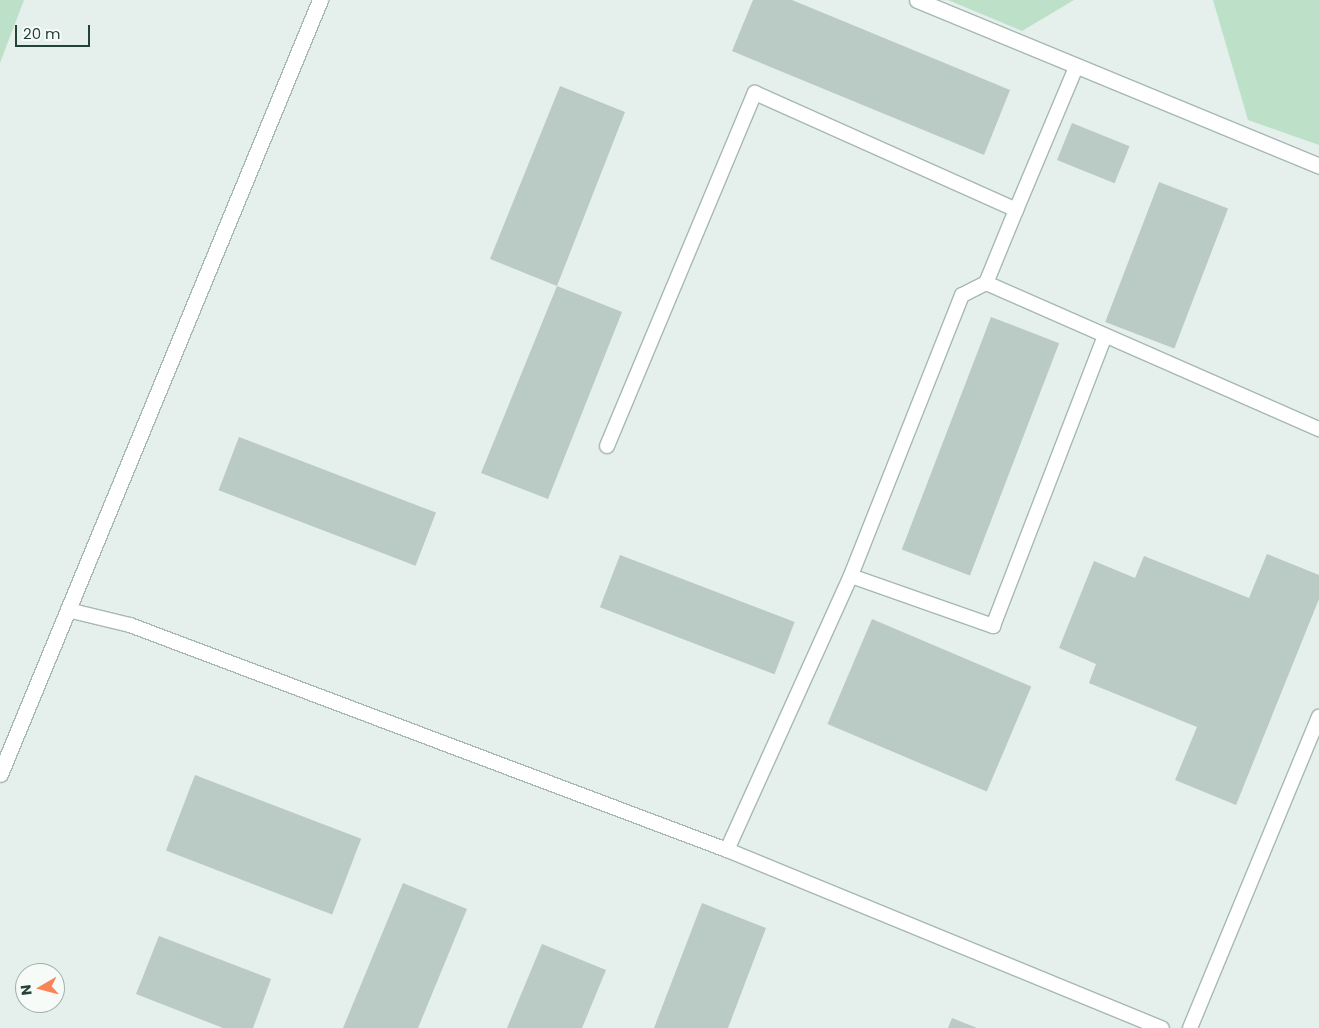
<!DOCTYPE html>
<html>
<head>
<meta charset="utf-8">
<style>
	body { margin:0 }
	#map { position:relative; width:1319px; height:1028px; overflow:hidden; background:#e5efeb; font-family:Poppins,sans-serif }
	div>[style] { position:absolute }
	.green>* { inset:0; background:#bde1c8 }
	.building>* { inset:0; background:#bacac4; transform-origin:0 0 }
	.roads { filter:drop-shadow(1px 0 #a7b8b3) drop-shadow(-1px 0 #a7b8b3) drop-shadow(0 1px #a7b8b3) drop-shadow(0 -1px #a7b8b3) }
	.service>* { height:14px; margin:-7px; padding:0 7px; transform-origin:7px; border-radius:7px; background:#fff }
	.minor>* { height:15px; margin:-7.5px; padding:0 7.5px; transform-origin:7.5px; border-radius:7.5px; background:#fff }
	span { translate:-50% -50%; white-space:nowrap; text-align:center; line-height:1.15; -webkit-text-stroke:4.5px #f6fbf8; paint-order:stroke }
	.north { position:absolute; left:15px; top:963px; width:50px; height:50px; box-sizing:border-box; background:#f6fbf8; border:1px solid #a1b1ac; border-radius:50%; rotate:262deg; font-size:14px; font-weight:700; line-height:20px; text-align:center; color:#22423b }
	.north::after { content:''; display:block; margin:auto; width:18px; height:22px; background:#f98458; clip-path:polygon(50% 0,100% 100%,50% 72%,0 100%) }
	.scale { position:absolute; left:15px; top:25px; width:75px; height:22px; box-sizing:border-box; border:2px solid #22423b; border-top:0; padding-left:6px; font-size:15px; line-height:18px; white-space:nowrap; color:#22423b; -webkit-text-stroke:4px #f6fbf8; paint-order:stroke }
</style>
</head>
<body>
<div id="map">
	<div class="green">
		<div style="clip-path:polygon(0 0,24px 0,0 63px)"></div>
		<div style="clip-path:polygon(948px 0,1074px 0,1022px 31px)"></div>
		<div style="clip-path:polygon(1213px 0,1319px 0,1319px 145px,1248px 120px)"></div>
	</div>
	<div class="building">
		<div style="clip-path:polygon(753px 0,792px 0,1010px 90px,984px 155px,732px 51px)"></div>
		<div style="clip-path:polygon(560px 86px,625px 112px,557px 286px,622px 312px,548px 499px,481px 473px,557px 286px,490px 259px)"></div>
		<div style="left:1072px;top:123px;width:62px;height:40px;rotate:22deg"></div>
		<div style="left:1159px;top:182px;width:74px;height:150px;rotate:21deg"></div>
		<div style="left:991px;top:317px;width:73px;height:249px;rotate:21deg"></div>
		<div style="left:239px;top:437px;width:211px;height:57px;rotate:21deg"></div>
		<div style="clip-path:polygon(1267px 554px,1319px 575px,1319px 599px,1236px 805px,1175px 780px,1197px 727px,1089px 683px,1096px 664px,1059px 648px,1094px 561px,1135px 578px,1144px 556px,1249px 598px)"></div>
		<div style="left:620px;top:555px;width:187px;height:56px;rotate:21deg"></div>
		<div style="left:872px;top:619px;width:173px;height:114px;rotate:23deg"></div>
		<div style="left:195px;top:775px;width:178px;height:81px;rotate:21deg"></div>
		<div style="clip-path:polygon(403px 883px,467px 909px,418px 1028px,343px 1028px)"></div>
		<div style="clip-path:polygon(702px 903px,766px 928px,728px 1028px,654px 1028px)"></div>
		<div style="clip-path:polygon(159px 936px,271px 979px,253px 1028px,223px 1028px,136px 994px)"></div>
		<div style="clip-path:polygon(542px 944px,606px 970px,582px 1028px,507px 1028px)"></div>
		<div style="clip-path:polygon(952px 1018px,977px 1028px,948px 1028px)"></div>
	</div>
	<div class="roads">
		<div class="service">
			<div style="left:1016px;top:210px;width:155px;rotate:-67.2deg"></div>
			<div style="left:986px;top:283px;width:27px;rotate:153deg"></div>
			<div style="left:962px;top:295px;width:302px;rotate:111.6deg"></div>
			<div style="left:851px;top:576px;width:151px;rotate:19.4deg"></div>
			<div style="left:993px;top:626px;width:311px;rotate:-68.9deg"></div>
			<div style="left:607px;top:446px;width:383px;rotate:-67.3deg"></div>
			<div style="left:755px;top:93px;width:286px;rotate:24.1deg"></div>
			<div style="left:1016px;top:210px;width:79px;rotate:112.3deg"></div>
			<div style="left:986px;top:283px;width:364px;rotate:23.7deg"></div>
			<div style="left:68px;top:610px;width:64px;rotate:13.6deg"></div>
			<div style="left:130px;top:625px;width:638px;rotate:20.65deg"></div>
			<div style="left:727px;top:850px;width:470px;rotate:22.3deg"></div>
			<div style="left:727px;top:850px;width:301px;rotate:-65.7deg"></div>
			<div style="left:1190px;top:1028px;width:337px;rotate:-67.5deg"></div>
		</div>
		<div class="minor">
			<div style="left:917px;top:0;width:435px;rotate:22.4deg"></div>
			<div style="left:0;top:774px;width:838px;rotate:-67.54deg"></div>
		</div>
	</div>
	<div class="north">N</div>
	<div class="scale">20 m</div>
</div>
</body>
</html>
